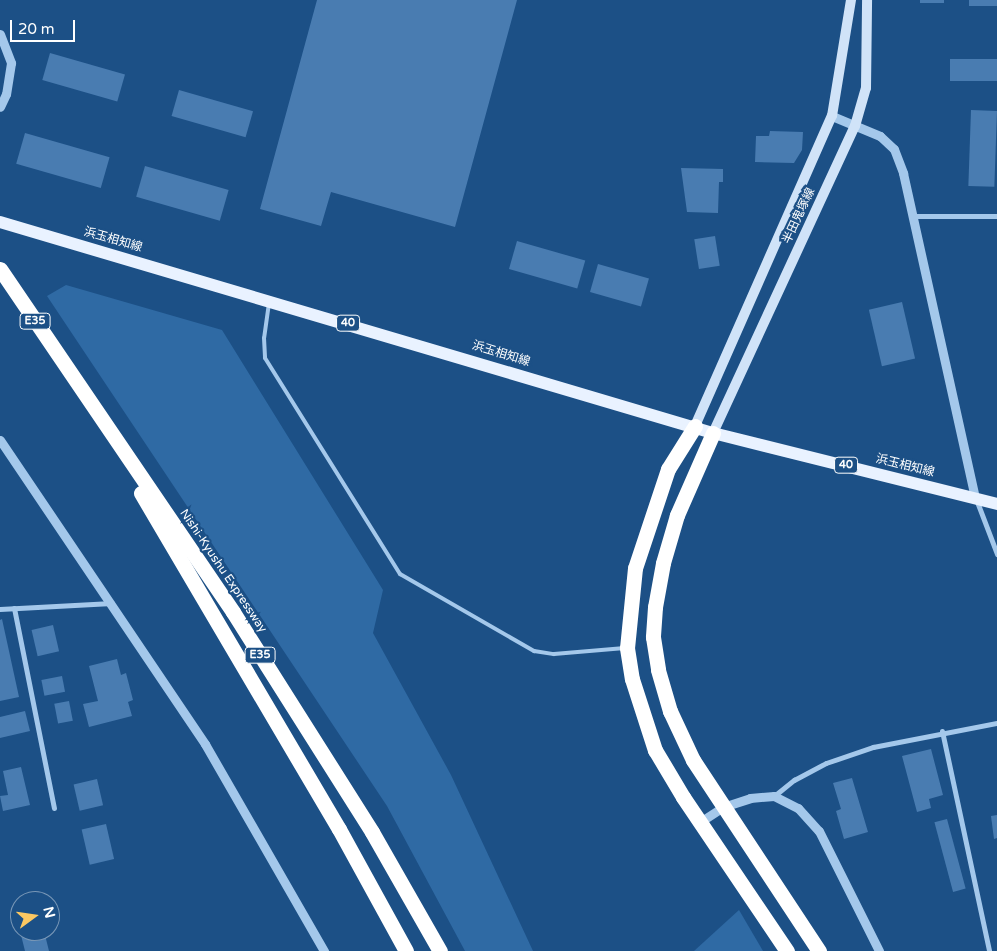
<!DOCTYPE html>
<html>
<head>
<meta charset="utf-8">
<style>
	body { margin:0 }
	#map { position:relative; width:997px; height:951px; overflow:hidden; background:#1c5086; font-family:"Varela Round","Noto Sans JP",sans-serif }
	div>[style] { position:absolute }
	.green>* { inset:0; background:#2f6aa4 }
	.building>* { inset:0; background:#497cb1; transform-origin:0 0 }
	.service>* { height:4px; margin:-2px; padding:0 2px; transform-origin:2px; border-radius:2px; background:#a4c8eb }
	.minor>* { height:5px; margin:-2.5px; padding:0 2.5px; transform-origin:2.5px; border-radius:2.5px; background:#a4c8eb }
	.tertiary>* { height:9px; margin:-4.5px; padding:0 4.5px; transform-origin:4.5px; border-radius:4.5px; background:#a4c8eb }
	.secondary>* { height:10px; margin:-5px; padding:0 5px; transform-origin:5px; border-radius:5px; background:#d0e3f8 }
	.primary>* { height:12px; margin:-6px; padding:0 6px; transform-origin:6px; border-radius:6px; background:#e9f2ff }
	.motorway>* { height:15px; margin:-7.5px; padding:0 7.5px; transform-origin:7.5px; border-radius:7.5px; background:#fff }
	span { translate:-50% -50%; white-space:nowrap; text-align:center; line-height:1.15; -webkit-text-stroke:4.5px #1c5086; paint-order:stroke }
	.shield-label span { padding:1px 4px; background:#1c5086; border:1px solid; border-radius:4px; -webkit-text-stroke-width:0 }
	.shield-label { font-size:11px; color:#fff; font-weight:700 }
	.street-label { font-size:12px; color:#fff }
	.north { position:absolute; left:10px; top:891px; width:50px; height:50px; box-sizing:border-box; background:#1c5086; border:1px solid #7796b6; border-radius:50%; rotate:76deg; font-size:14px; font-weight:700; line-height:20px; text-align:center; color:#fff }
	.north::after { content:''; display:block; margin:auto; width:18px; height:22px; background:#fcc862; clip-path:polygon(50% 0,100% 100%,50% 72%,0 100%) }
	.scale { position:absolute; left:10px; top:20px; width:65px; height:22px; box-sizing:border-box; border:2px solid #fff; border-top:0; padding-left:6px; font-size:15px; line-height:18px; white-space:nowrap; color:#fff; -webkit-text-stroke:4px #1c5086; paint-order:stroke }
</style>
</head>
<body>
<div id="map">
	<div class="green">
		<div style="clip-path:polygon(66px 285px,222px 330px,383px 590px,373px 633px,451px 775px,533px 951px,465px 951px,387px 806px,47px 296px)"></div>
		<div style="clip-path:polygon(739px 910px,763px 951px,694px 951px)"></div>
	</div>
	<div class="building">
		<div style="clip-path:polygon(317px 0,517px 0,455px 227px,331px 192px,321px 226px,260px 209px)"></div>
		<div style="left:920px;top:0;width:24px;height:3px"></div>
		<div style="left:969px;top:0;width:28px;height:6px"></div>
		<div style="left:50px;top:53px;width:78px;height:28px;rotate:16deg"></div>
		<div style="left:997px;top:59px;width:22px;height:47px;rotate:90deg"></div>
		<div style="left:179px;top:90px;width:77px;height:27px;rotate:16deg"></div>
		<div style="left:971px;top:110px;width:26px;height:76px;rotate:2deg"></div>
		<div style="clip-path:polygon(770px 131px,803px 132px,802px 150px,794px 163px,755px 162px,756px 136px,769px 136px)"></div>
		<div style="left:25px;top:133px;width:88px;height:32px;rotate:16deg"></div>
		<div style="left:145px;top:166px;width:87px;height:32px;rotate:16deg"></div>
		<div style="clip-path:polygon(681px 168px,723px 169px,723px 182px,719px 182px,718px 213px,687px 212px)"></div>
		<div style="left:715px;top:236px;width:30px;height:21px;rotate:81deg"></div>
		<div style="left:517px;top:241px;width:71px;height:29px;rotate:16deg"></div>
		<div style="left:598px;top:264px;width:53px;height:29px;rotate:16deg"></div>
		<div style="left:902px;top:302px;width:58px;height:34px;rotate:77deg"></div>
		<div style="clip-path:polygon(2px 619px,19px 697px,0 701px,0 620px)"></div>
		<div style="left:53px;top:625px;width:27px;height:22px;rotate:77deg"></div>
		<div style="clip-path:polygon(117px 659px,121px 675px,126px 673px,133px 700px,128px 702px,132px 716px,89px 727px,83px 704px,98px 701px,89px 666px)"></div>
		<div style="left:62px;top:676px;width:16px;height:21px;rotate:79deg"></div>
		<div style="left:69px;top:701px;width:20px;height:15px;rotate:79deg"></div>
		<div style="clip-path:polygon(25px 711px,30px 731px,0 738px,0 717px)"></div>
		<div style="clip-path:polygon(931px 749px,943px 795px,929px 799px,931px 808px,917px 812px,902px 756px)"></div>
		<div style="clip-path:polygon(21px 767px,30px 805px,3px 811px,0 796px,8px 795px,3px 771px)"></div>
		<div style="clip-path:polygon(852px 778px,868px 832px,844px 839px,836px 811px,841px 809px,833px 783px)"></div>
		<div style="left:97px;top:779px;width:27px;height:24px;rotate:77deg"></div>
		<div style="clip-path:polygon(997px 815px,997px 838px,994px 839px,991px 816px)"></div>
		<div style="left:947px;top:819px;width:72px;height:13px;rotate:75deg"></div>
		<div style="left:106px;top:824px;width:36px;height:25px;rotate:77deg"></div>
		<div style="clip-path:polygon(20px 931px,44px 931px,49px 951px,25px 951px)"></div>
	</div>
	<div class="service">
		<div style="left:269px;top:303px;width:35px;rotate:98deg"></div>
		<div style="left:264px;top:338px;width:20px;rotate:87deg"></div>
		<div style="left:265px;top:358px;width:255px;rotate:58deg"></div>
		<div style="left:400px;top:574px;width:155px;rotate:29.9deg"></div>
		<div style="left:534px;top:651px;width:20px;rotate:9deg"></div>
		<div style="left:554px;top:654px;width:71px;rotate:-4.8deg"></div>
	</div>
	<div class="minor">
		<div style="left:914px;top:216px;width:83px"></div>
		<div style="left:976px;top:499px;width:59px;rotate:69.1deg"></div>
		<div style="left:14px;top:608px;width:204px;rotate:78.7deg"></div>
		<div style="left:0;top:609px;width:112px;rotate:-3.1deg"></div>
		<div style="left:942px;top:731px;width:225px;rotate:77.9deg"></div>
		<div style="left:774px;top:796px;width:26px;rotate:-39deg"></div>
		<div style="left:794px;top:780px;width:36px;rotate:-28deg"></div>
		<div style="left:826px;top:763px;width:50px;rotate:-18.8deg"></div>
		<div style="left:873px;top:747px;width:126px;rotate:-11deg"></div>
	</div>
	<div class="tertiary">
		<div style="left:0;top:34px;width:31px;rotate:69deg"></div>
		<div style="left:11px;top:63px;width:31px;rotate:99deg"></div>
		<div style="left:6px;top:94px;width:14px;rotate:115deg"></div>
		<div style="left:832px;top:116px;width:52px;rotate:22.6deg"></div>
		<div style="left:880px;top:136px;width:19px;rotate:43deg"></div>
		<div style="left:894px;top:149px;width:26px;rotate:69deg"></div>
		<div style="left:903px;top:173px;width:332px;rotate:77.5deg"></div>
		<div style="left:0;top:440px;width:367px;rotate:56deg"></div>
		<div style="left:205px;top:744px;width:239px;rotate:60.1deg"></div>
		<div style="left:700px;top:822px;width:27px;rotate:-33deg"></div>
		<div style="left:723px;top:807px;width:28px;rotate:-18deg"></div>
		<div style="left:750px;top:798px;width:24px;rotate:-5deg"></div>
		<div style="left:774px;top:796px;width:27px;rotate:27deg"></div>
		<div style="left:798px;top:808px;width:31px;rotate:48deg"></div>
		<div style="left:819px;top:831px;width:134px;rotate:63.4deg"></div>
	</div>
	<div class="secondary">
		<div style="left:695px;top:426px;width:339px;rotate:-66.2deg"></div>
		<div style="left:832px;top:116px;width:118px;rotate:-80.7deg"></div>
		<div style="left:713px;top:433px;width:338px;rotate:-65.2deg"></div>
		<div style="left:855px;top:126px;width:40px;rotate:-74deg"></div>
		<div style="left:866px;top:88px;width:88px;rotate:-89.3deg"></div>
	</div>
	<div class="primary">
		<div style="left:0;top:222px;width:744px;rotate:16.49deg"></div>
		<div style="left:713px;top:433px;width:293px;rotate:14deg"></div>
	</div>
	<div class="motorway">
		<div style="left:0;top:269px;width:415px;rotate:55.8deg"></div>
		<div style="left:233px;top:612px;width:260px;rotate:57.7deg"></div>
		<div style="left:372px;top:832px;width:137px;rotate:60.3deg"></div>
		<div style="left:695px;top:426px;width:51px;rotate:122.1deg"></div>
		<div style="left:668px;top:469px;width:104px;rotate:108.4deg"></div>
		<div style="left:635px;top:568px;width:80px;rotate:95.7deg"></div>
		<div style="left:627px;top:648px;width:31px;rotate:81deg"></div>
		<div style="left:632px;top:679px;width:75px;rotate:72.1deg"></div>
		<div style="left:655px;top:750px;width:55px;rotate:59.2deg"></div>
		<div style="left:683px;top:797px;width:186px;rotate:56deg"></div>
		<div style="left:713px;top:433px;width:90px;rotate:113.7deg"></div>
		<div style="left:677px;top:515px;width:50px;rotate:106.3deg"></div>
		<div style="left:663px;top:563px;width:45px;rotate:100.3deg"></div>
		<div style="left:655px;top:607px;width:30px;rotate:94deg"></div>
		<div style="left:653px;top:637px;width:33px;rotate:81deg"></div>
		<div style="left:658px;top:670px;width:43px;rotate:73.7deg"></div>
		<div style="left:670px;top:711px;width:54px;rotate:64.9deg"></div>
		<div style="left:693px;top:760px;width:229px;rotate:56.6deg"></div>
		<div style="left:141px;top:493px;width:390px;rotate:59.5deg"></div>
		<div style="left:339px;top:829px;width:139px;rotate:61.2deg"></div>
	</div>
	<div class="shield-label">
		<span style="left:35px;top:321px">E35</span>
		<span style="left:348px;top:323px">40</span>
		<span style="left:846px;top:465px">40</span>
		<span style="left:260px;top:655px">E35</span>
	</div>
	<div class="street-label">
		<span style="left:799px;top:216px;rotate:-65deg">半田鬼塚線</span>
		<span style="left:113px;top:240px;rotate:16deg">浜玉相知線</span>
		<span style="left:501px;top:354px;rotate:17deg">浜玉相知線</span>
		<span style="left:905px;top:466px;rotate:14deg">浜玉相知線</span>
		<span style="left:223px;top:571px;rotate:56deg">Nishi-Kyushu Expressway</span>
	</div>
	<div class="north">N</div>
	<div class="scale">20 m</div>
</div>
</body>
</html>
